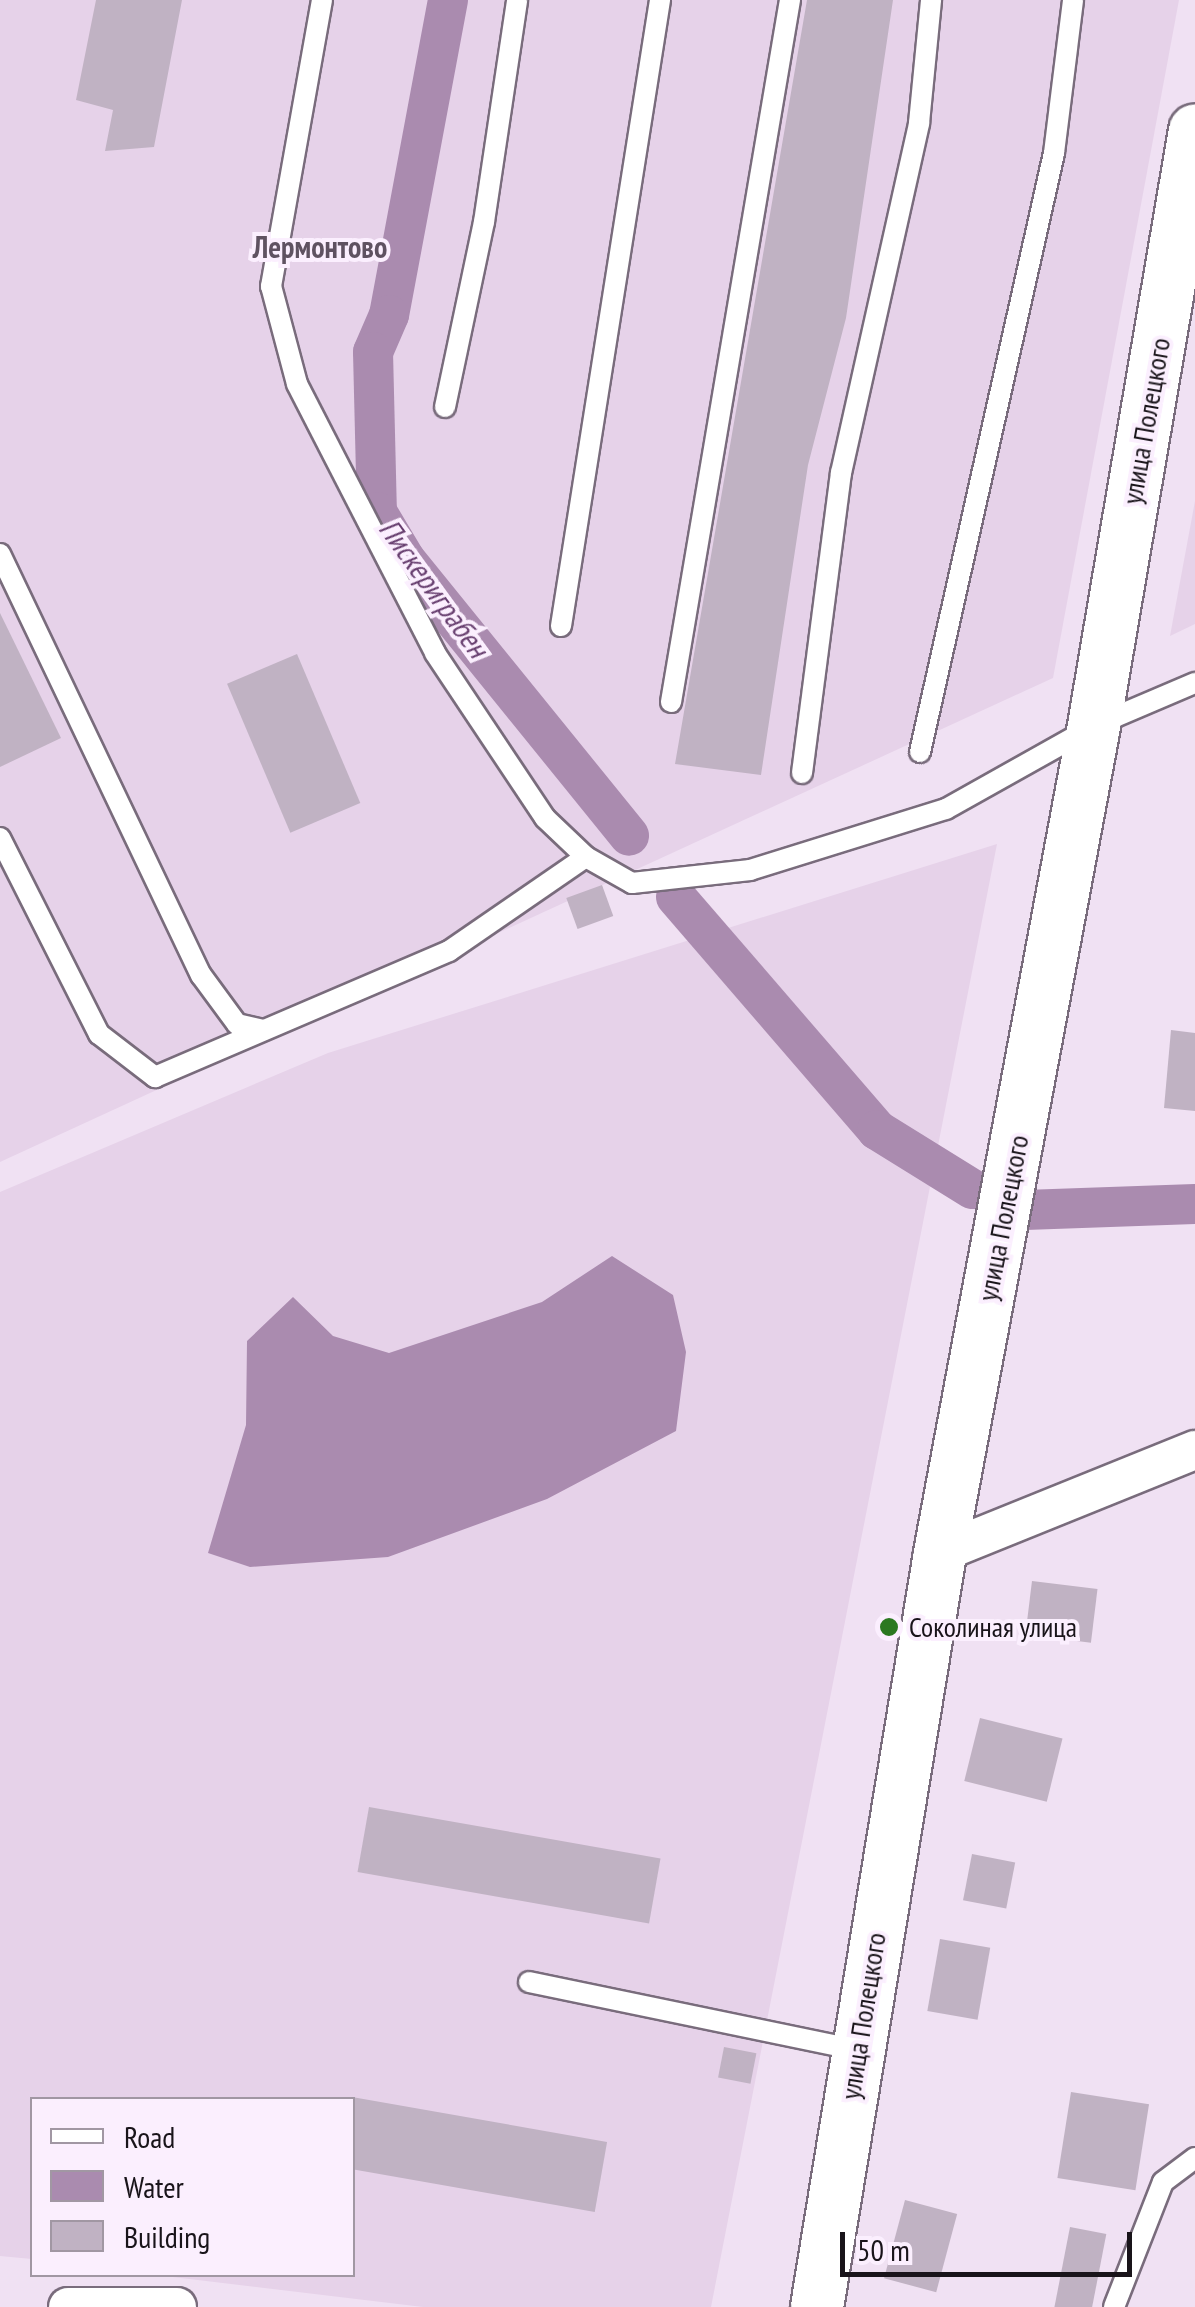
<!DOCTYPE html>
<html>
<head>
<meta charset="utf-8">
<style>
	body { margin:0 }
	#map { position:relative; width:1195px; height:2307px; overflow:hidden; background:#f0e1f3; font-family:"PT Sans Narrow",sans-serif }
	div>[style] { position:absolute }
	.built>* { inset:0; background:#e6d2e9 }
	.water>* { inset:0; background:#aa8baf }
	.canal>* { height:40px; margin:-20px; padding:0 20px; transform-origin:20px; border-radius:20px; background:#aa8baf }
	.building>* { inset:0; background:#c0b2c3; transform-origin:0 0 }
	.roads { filter:drop-shadow(2px 0 #796c7c) drop-shadow(-2px 0 #796c7c) drop-shadow(0 2px #796c7c) drop-shadow(0 -2px #796c7c) }
	.lane>* { height:20px; margin:-10px; padding:0 10px; transform-origin:10px; border-radius:10px; background:#fff }
	.street>* { height:38px; margin:-19px; padding:0 19px; transform-origin:19px; border-radius:19px; background:#fff }
	.secondary>* { height:52px; margin:-26px; padding:0 26px; transform-origin:26px; border-radius:26px; background:#fff }
	.dots>* { width:28px; height:28px; translate:-50% -50%; box-sizing:border-box; border:5px solid #fbeffe; border-radius:50% }
	span { translate:-50% -50%; white-space:nowrap; text-align:center; line-height:1.15; -webkit-text-stroke:8px #fbeffe; paint-order:stroke }
	.street-label { font-size:28px; color:#19141a }
	.poi-label { font-size:28px; color:#19141a }
	.left { translate:0 -50%; text-align:left }
	.neighbourhood-label { font-size:30px; color:#5f5261; font-weight:700 }
	.water-label { font-size:30px; color:#663d6e; font-style:italic }
	.legend { position:absolute; left:30px; top:2097px; width:325px; height:180px; box-sizing:border-box; background:#fbeffe; border:2px solid #a197a3; margin:0; padding:12px 18px; list-style:none; font-size:30px; color:#19141a }
	.legend li { display:flex; align-items:center; gap:20px; height:50px }
	.legend b { width:50px; border:2px solid #a197a3 }
	.scale { position:absolute; left:840px; top:2232px; width:292px; height:45px; box-sizing:border-box; border:5px solid #19141a; border-top:0; padding-left:12px; font-size:30px; line-height:35px; white-space:nowrap; color:#19141a; -webkit-text-stroke:8px #fbeffe; paint-order:stroke }
</style>
</head>
<body>
<div id="map">
	<div class="built">
		<div style="clip-path:polygon(0 0,1179px 0,1053px 678px,0 1162px)"></div>
		<div style="clip-path:polygon(1195px 501px,1195px 624px,1170px 636px)"></div>
		<div style="clip-path:polygon(997px 844px,711px 2307px,423px 2307px,156px 2275px,352px 2274px,352px 2100px,32px 2100px,32px 2259px,0 2256px,0 1192px,328px 1053px)"></div>
	</div>
	<div class="water">
		<div style="clip-path:polygon(612px 1256px,673px 1295px,686px 1352px,676px 1431px,547px 1499px,388px 1557px,250px 1567px,208px 1553px,246px 1425px,247px 1341px,293px 1297px,333px 1336px,389px 1353px,542px 1302px)"></div>
	</div>
	<div class="canal">
		<div style="left:448px;top:0;width:320px;rotate:100.6deg"></div>
		<div style="left:389px;top:315px;width:40px;rotate:113.4deg"></div>
		<div style="left:373px;top:352px;width:160px;rotate:88.6deg"></div>
		<div style="left:377px;top:512px;width:55px;rotate:59.2deg"></div>
		<div style="left:405px;top:559px;width:356px;rotate:51deg"></div>
		<div style="left:676px;top:897px;width:308px;rotate:49.2deg"></div>
		<div style="left:877px;top:1130px;width:112px;rotate:31.8deg"></div>
		<div style="left:1025px;top:1210px;width:170px;rotate:-2deg"></div>
	</div>
	<div class="building">
		<div style="clip-path:polygon(96px 0,182px 0,154px 147px,105px 151px,113px 110px,76px 100px)"></div>
		<div style="clip-path:polygon(807px 0,893px 0,846px 318px,808px 465px,761px 775px,675px 764px)"></div>
		<div style="clip-path:polygon(0 613px,61px 738px,0 767px)"></div>
		<div style="left:297px;top:654px;width:162px;height:76px;rotate:67deg"></div>
		<div style="left:602px;top:885px;width:33px;height:38px;rotate:70deg"></div>
		<div style="clip-path:polygon(1171px 1030px,1195px 1033px,1195px 1111px,1164px 1108px)"></div>
		<div style="left:1032px;top:1581px;width:66px;height:54px;rotate:7deg"></div>
		<div style="left:980px;top:1718px;width:85px;height:65px;rotate:14deg"></div>
		<div style="left:369px;top:1807px;width:296px;height:66px;rotate:10deg"></div>
		<div style="left:972px;top:1854px;width:44px;height:47px;rotate:11deg"></div>
		<div style="left:940px;top:1939px;width:51px;height:73px;rotate:10deg"></div>
		<div style="left:724px;top:2047px;width:33px;height:31px;rotate:11deg"></div>
		<div style="left:1071px;top:2092px;width:79px;height:87px;rotate:9deg"></div>
		<div style="left:352px;top:2097px;width:259px;height:71px;rotate:10deg"></div>
		<div style="left:905px;top:2200px;width:54px;height:81px;rotate:15deg"></div>
		<div style="left:1070px;top:2227px;width:37px;height:82px;rotate:11deg"></div>
	</div>
	<div class="roads">
		<div class="lane">
			<div style="left:322px;top:0;width:291px;rotate:100.1deg"></div>
			<div style="left:271px;top:286px;width:101px;rotate:75.1deg"></div>
			<div style="left:297px;top:384px;width:302px;rotate:62.8deg"></div>
			<div style="left:435px;top:653px;width:198px;rotate:56.3deg"></div>
			<div style="left:545px;top:818px;width:57px;rotate:43.6deg"></div>
			<div style="left:586px;top:857px;width:53px;rotate:29.5deg"></div>
			<div style="left:632px;top:883px;width:119px;rotate:-6.3deg"></div>
			<div style="left:750px;top:870px;width:205px;rotate:-17.3deg"></div>
			<div style="left:946px;top:809px;width:170px;rotate:-29.3deg"></div>
			<div style="left:1094px;top:726px;width:110px;rotate:-23.1deg"></div>
			<div style="left:445px;top:407px;width:189px;rotate:-78.1deg"></div>
			<div style="left:484px;top:222px;width:224px;rotate:-81.5deg"></div>
			<div style="left:0;top:554px;width:467px;rotate:64.5deg"></div>
			<div style="left:201px;top:975px;width:61px;rotate:53.7deg"></div>
			<div style="left:237px;top:1024px;width:27px;rotate:13deg"></div>
			<div style="left:561px;top:626px;width:634px;rotate:-81.01deg"></div>
			<div style="left:671px;top:702px;width:712px;rotate:-80.38deg"></div>
			<div style="left:920px;top:752px;width:614px;rotate:-77.39deg"></div>
			<div style="left:1054px;top:153px;width:154px;rotate:-82.9deg"></div>
			<div style="left:802px;top:773px;width:303px;rotate:-82.6deg"></div>
			<div style="left:841px;top:473px;width:359px;rotate:-77.4deg"></div>
			<div style="left:919px;top:123px;width:124px;rotate:-84.4deg"></div>
			<div style="left:0;top:838px;width:220px;rotate:63.2deg"></div>
			<div style="left:99px;top:1034px;width:71px;rotate:37.5deg"></div>
			<div style="left:155px;top:1077px;width:320px;rotate:-23.2deg"></div>
			<div style="left:449px;top:951px;width:166px;rotate:-34.5deg"></div>
			<div style="left:529px;top:1982px;width:334px;rotate:11.7deg"></div>
			<div style="left:1114px;top:2307px;width:134px;rotate:-68.6deg"></div>
			<div style="left:1163px;top:2182px;width:40px;rotate:-37deg"></div>
		</div>
		<div class="street">
			<div style="left:940px;top:1553px;width:275px;rotate:-22deg"></div>
			<div style="left:68px;top:2307px;width:109px"></div>
		</div>
		<div class="secondary">
			<div style="left:817px;top:2307px;width:764px;rotate:-80.73deg"></div>
			<div style="left:940px;top:1553px;width:841px;rotate:-79.45deg"></div>
			<div style="left:1094px;top:726px;width:604px;rotate:-80.37deg"></div>
		</div>
	</div>
	<div class="dots">
		<div style="left:889px;top:1627px;background:#2b7820"></div>
	</div>
	<div class="street-label">
		<span style="left:1146px;top:421px;rotate:-80deg">улица Полецкого</span>
		<span style="left:1003px;top:1218px;rotate:-79deg">улица Полецкого</span>
		<span style="left:863px;top:2016px;rotate:-81deg">улица Полецкого</span>
	</div>
	<div class="poi-label">
		<span class="left" style="left:909px;top:1627px">Соколиная улица</span>
	</div>
	<div class="neighbourhood-label">
		<span style="left:320px;top:247px">Лермонтово</span>
	</div>
	<div class="water-label">
		<span style="left:434px;top:588px;rotate:54deg">Пискериграбен</span>
	</div>
	<ul class="legend">
	<li><b style="height:12px;background:#fff"></b>Road</li>
	<li><b style="height:28px;background:#aa8baf"></b>Water</li>
	<li><b style="height:28px;background:#c0b2c3"></b>Building</li>
	</ul>
	<div class="scale">50 m</div>
</div>
</body>
</html>
